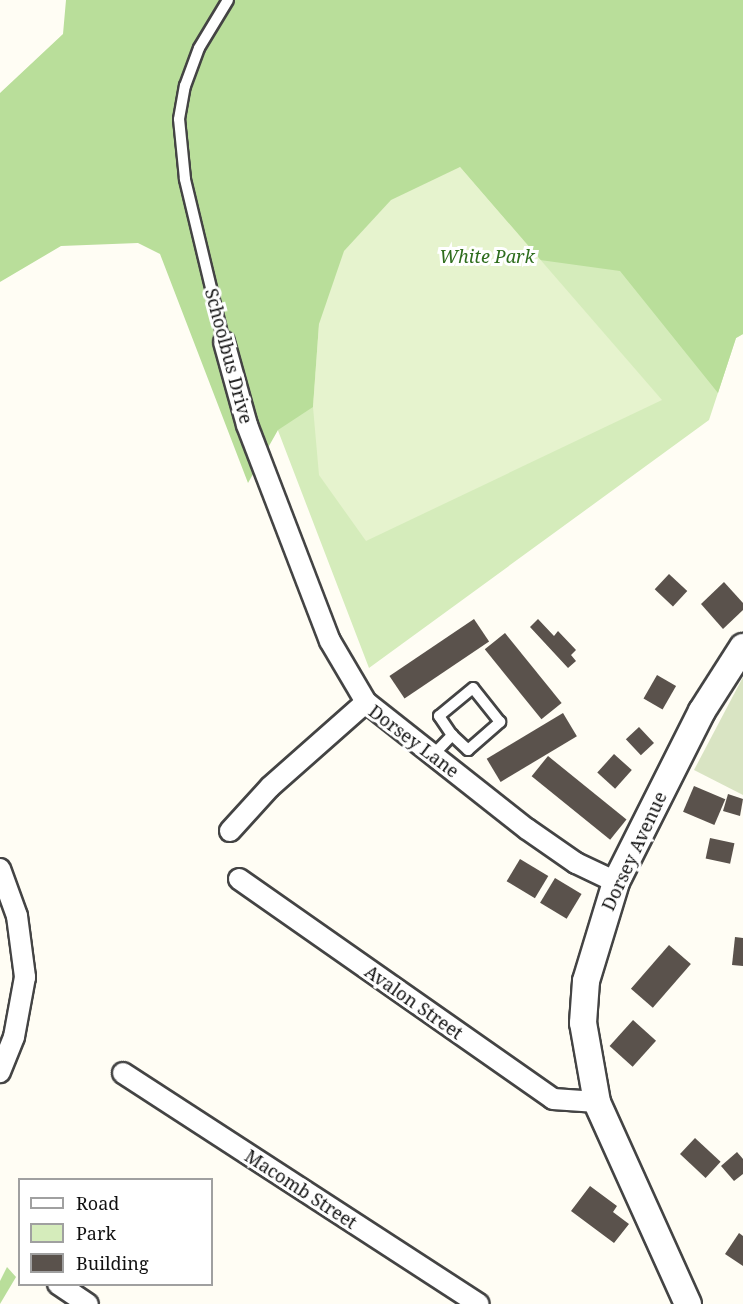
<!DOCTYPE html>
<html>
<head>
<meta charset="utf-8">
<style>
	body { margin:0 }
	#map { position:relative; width:743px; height:1304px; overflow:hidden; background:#fffdf4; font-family:"Noto Serif",serif }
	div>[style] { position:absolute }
	.green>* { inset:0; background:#d5ecbb }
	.forest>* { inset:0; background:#b9de9a }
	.cemetery>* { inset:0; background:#d9e4c3 }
	.pitch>* { inset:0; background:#e6f3ce }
	.building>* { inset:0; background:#5a524c; transform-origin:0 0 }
	.roads { filter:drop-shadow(2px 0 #444) drop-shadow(-2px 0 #444) drop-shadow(0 2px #444) drop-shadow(0 -2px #444) }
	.service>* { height:10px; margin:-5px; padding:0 5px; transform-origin:5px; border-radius:5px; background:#fff }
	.minor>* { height:20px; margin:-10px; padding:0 10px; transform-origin:10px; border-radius:10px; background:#fff }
	.tertiary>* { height:26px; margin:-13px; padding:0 13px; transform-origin:13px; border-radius:13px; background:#fff }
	span { translate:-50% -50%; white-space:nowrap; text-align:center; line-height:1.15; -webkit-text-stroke:6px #fff; paint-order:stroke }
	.park-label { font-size:18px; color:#2e6d1d; font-style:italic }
	.street-label { font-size:18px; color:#111 }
	.legend { position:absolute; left:18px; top:1178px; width:195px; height:108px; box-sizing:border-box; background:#fff; border:2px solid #a0a0a0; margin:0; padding:8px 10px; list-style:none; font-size:18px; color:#111 }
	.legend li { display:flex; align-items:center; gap:12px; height:30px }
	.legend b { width:30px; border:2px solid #a0a0a0 }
</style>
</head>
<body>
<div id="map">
	<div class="green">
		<div style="clip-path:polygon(743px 0,743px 334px,736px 338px,709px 420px,369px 668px,223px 287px)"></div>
	</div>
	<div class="forest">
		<div style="clip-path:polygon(66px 0,743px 0,743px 334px,736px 338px,718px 393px,620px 271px,540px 260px,460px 167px,319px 324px,313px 407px,278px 430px,248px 483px,160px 254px,138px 243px,61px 246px,0 282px,0 93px,63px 34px)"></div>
		<div style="clip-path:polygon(7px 1267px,16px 1277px,0 1304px,0 1281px)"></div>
	</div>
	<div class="cemetery">
		<div style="clip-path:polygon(743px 677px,743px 795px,694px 770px)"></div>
	</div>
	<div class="pitch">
		<div style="clip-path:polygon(460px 167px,662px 400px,366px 541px,319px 475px,313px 407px,319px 324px,344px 251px,391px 200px)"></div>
	</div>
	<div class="building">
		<div style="left:669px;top:574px;width:25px;height:21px;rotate:43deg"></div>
		<div style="clip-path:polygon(724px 582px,743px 603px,743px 610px,723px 629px,701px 604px)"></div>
		<div style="left:474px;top:619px;width:27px;height:102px;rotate:56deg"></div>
		<div style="clip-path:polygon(538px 619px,554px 636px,558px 631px,576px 650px,571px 655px,576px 661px,568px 668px,530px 627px)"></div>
		<div style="left:505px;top:633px;width:90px;height:26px;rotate:51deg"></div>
		<div style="left:657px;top:675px;width:22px;height:27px;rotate:30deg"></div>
		<div style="left:563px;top:713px;width:27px;height:89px;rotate:59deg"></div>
		<div style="left:639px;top:727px;width:22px;height:18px;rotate:47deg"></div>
		<div style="left:614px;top:754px;width:24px;height:25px;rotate:42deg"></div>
		<div style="left:548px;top:756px;width:101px;height:26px;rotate:39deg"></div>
		<div style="left:694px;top:786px;width:34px;height:28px;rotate:23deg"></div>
		<div style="clip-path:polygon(728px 794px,743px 799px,740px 816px,723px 811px)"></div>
		<div style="left:710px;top:838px;width:25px;height:21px;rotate:12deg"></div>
		<div style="left:520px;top:859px;width:33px;height:26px;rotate:31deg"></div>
		<div style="left:555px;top:878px;width:31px;height:29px;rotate:31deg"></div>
		<div style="clip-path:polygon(735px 937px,743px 938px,743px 966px,732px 965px)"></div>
		<div style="left:669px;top:945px;width:29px;height:58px;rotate:41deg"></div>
		<div style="left:633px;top:1020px;width:31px;height:35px;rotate:42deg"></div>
		<div style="left:695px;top:1138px;width:35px;height:22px;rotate:43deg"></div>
		<div style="clip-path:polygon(737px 1152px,743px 1159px,743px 1174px,734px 1181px,721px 1166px)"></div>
		<div style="clip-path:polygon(590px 1186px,617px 1206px,613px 1212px,629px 1224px,614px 1243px,571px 1211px)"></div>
		<div style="clip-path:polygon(739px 1233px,743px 1236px,743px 1266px,725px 1254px)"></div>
	</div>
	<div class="roads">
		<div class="service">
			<div style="left:224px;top:342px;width:168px;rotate:-103.5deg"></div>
			<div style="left:185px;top:179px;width:60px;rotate:-95.7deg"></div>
			<div style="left:179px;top:119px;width:34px;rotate:-80deg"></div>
			<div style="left:185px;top:86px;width:40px;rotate:-69.8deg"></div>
			<div style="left:199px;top:48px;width:56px;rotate:-58.9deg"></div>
			<div style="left:433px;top:755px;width:28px;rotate:-46deg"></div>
			<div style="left:452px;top:735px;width:22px;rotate:43deg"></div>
			<div style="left:468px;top:750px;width:43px;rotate:-41.2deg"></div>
			<div style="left:500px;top:722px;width:43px;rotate:-128.5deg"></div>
			<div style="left:473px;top:688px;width:44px;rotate:140.5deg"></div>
			<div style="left:439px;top:716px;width:23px;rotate:56deg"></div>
		</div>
		<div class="minor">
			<div style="left:224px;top:342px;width:86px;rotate:74.5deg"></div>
			<div style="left:247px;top:425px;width:231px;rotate:69deg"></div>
			<div style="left:330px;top:641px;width:71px;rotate:59.5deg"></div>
			<div style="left:366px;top:702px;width:205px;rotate:38.3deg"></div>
			<div style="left:527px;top:829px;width:60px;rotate:34.8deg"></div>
			<div style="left:576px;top:863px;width:44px;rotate:25.4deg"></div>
			<div style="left:230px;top:831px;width:59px;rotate:-47.7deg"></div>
			<div style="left:270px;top:787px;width:128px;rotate:-41.5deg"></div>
			<div style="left:0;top:869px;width:50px;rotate:70.1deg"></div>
			<div style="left:17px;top:916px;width:62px;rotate:82.5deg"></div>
			<div style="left:25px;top:977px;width:61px;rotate:100.4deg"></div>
			<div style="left:14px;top:1037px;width:38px;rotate:112deg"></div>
			<div style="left:239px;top:879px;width:383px;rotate:35deg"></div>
			<div style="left:553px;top:1099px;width:44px;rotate:3.9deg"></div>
			<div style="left:123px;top:1073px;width:424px;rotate:33deg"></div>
			<div style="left:58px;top:1284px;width:36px;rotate:34deg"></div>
		</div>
		<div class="tertiary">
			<div style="left:688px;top:1304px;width:222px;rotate:-114.3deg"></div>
			<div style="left:597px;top:1102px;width:80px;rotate:-100deg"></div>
			<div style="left:583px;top:1023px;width:42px;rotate:-85.9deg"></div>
			<div style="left:586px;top:981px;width:103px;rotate:-73.1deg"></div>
			<div style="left:616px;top:882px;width:191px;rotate:-63.3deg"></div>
			<div style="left:702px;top:711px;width:76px;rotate:-57.4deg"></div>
		</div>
	</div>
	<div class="park-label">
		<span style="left:487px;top:256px">White Park</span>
	</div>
	<div class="street-label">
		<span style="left:229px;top:356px;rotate:75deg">Schoolbus Drive</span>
		<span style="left:414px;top:741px;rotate:37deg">Dorsey Lane</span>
		<span style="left:634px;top:851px;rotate:-65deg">Dorsey Avenue</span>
		<span style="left:414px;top:1002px;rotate:35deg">Avalon Street</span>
		<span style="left:301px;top:1189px;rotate:33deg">Macomb Street</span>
	</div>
	<ul class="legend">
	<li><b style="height:8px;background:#fff"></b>Road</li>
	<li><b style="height:16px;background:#d5ecbb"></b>Park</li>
	<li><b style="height:16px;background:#5a524c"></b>Building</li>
	</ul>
</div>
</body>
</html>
